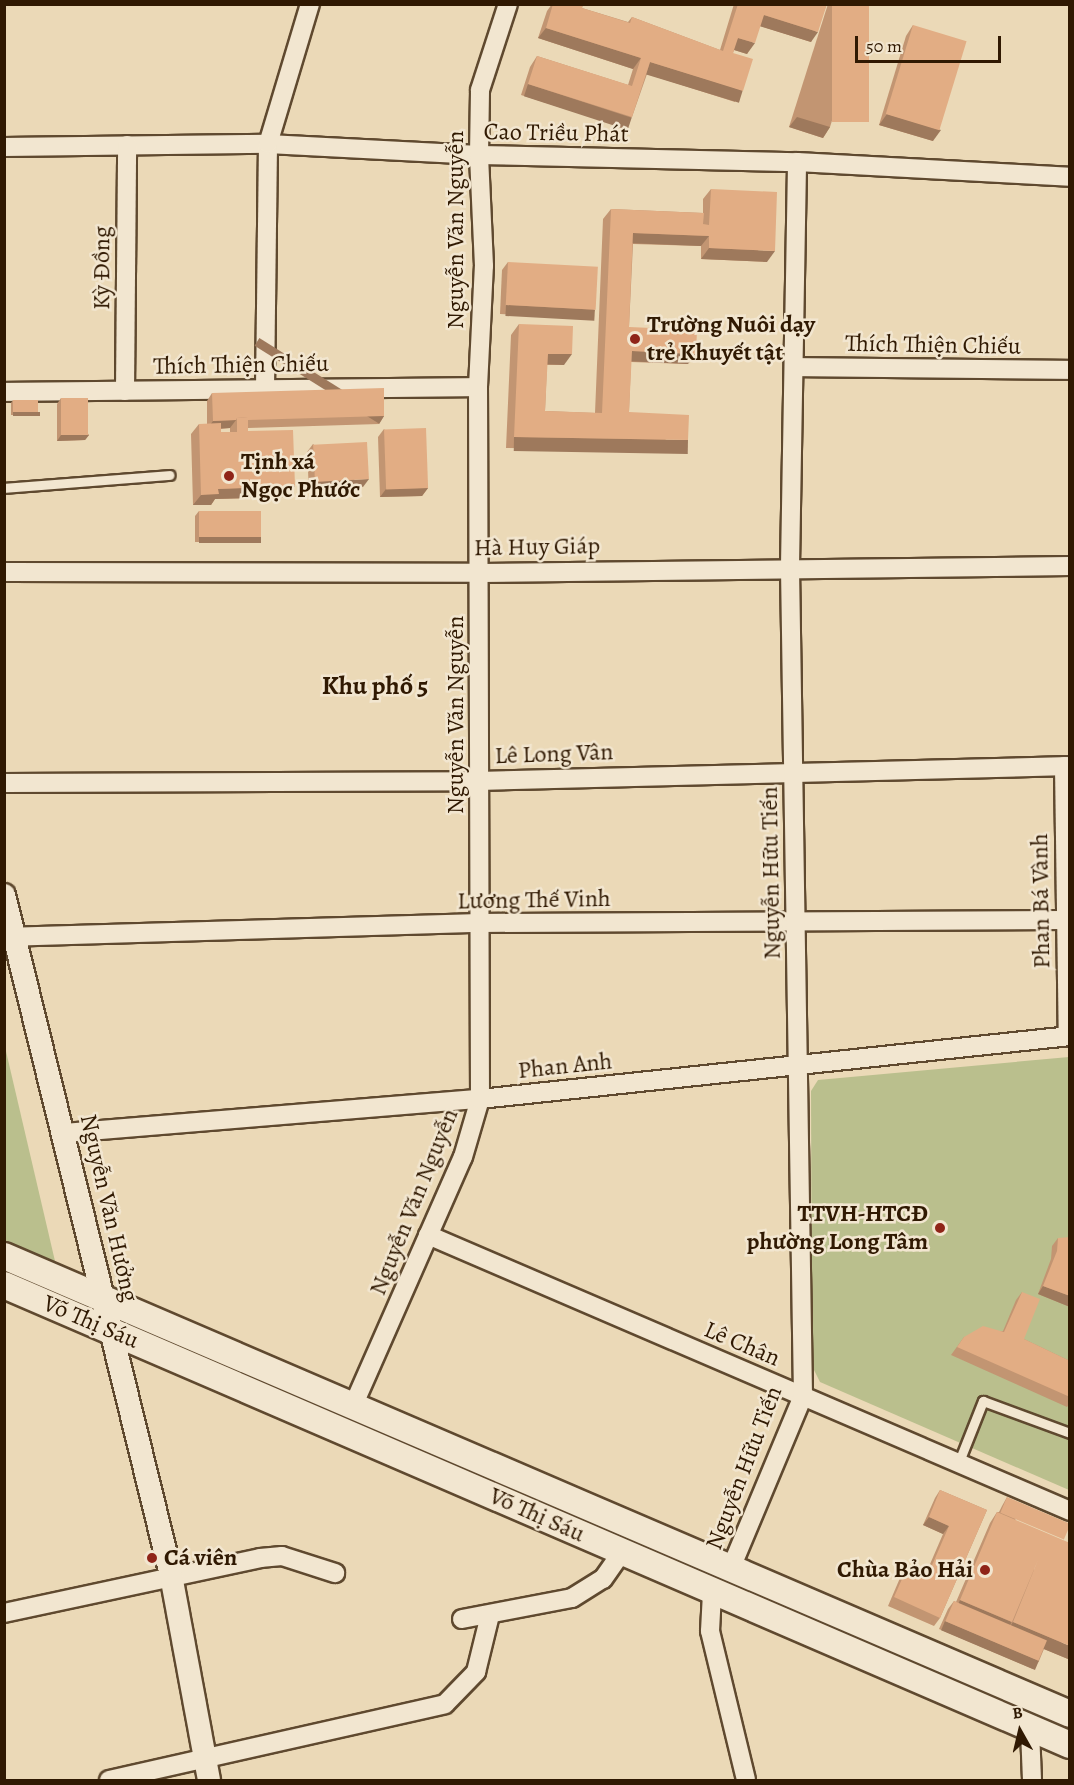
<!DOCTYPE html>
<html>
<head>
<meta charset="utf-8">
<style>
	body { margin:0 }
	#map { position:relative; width:1074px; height:1785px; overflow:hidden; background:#ebd9b7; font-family:Alegreya,serif }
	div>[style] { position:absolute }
	.green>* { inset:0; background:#babf8d }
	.roads { filter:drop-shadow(2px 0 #5f492f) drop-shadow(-2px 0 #5f492f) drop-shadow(0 2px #5f492f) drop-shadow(0 -2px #5f492f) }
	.service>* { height:9px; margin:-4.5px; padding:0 4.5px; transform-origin:4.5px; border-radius:4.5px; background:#f2e6d0 }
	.minor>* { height:18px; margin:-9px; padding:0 9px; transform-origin:9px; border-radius:9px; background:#f2e6d0 }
	.tertiary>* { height:22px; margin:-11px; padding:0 11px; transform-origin:11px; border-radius:11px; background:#f2e6d0 }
	.secondary>* { height:26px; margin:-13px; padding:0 13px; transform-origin:13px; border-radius:13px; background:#f2e6d0 }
	.wall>* { inset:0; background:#c29572 }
	.shaded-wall>* { inset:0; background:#9e795c; transform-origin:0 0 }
	.building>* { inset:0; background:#e2ad84; transform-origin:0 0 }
	.dots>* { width:16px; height:16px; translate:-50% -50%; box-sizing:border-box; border:3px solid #f2e6d0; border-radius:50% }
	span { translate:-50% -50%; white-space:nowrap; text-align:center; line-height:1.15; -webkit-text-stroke:5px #f2e6d0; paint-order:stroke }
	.street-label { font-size:24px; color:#301902 }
	.poi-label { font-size:24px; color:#301902; font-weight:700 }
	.left { translate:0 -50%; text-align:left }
	.right { translate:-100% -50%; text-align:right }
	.neighbourhood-label { font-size:26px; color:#301902; font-weight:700 }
	.frame { position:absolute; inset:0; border:6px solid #301902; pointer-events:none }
	.north { position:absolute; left:990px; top:1701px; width:60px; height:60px; -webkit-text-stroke:4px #f2e6d0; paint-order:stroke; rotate:352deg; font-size:16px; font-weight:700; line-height:24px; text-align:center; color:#301902 }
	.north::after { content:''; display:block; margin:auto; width:21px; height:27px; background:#301902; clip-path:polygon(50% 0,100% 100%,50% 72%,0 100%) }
	.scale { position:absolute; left:855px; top:36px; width:146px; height:27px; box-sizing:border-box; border:3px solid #301902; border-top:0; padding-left:8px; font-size:18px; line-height:21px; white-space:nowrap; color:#301902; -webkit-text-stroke:4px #f2e6d0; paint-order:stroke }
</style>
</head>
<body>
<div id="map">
	<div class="green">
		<div style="clip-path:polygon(5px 1047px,58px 1274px,5px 1249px)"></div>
		<div style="clip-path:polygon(1069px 1057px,1069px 1490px,820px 1382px,812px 1366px,811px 1091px,818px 1080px)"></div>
	</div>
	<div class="roads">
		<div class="service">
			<div style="left:4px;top:488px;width:166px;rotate:-4.5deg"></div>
			<div style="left:958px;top:1464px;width:68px;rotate:-68.4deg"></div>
			<div style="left:983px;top:1401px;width:93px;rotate:20.2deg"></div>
		</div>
		<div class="minor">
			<div style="left:4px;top:147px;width:264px;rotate:-0.7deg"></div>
			<div style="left:268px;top:144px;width:211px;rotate:3deg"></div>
			<div style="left:479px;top:155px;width:318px;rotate:1.3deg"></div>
			<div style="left:797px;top:162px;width:273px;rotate:3.1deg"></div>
			<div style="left:796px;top:367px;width:274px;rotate:0.6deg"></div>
			<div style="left:265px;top:389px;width:245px;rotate:-89.3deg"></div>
			<div style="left:268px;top:144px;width:146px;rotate:-73.3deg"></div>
			<div style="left:125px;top:391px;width:246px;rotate:-89.5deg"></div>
			<div style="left:4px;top:392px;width:474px;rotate:-0.6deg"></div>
			<div style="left:4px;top:572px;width:477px;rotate:0.1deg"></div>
			<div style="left:481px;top:573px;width:589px;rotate:-0.68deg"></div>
			<div style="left:1064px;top:766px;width:270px;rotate:89.2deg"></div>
			<div style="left:4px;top:783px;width:474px;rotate:-0.2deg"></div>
			<div style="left:478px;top:781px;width:592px;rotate:-1.45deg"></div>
			<div style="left:4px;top:937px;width:476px;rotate:-1.7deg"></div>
			<div style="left:480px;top:923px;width:584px;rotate:-0.29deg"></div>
			<div style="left:64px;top:1133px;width:417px;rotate:-4.7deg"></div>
			<div style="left:480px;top:1099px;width:593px;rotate:-6.09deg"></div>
			<div style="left:428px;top:1235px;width:699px;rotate:23.26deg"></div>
			<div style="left:353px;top:1406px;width:272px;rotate:-66.2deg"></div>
			<div style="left:463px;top:1157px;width:60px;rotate:-73.7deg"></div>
			<div style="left:480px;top:1099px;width:712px;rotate:-90.16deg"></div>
			<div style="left:478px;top:387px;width:121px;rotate:-87.2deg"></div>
			<div style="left:484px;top:266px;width:111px;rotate:-92.6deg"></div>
			<div style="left:479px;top:155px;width:65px;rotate:-89.1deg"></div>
			<div style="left:480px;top:90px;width:90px;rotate:-72deg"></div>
			<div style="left:731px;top:1568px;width:186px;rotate:-67.3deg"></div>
			<div style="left:803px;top:1396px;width:830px;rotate:-90.9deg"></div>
			<div style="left:790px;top:566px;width:404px;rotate:-89deg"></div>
			<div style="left:712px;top:1593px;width:38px;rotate:93deg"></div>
			<div style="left:710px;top:1631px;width:153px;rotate:76.4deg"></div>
			<div style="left:4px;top:1613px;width:262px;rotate:-12.1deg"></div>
			<div style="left:260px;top:1558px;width:22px;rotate:-5deg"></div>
			<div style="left:282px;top:1556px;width:56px;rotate:17.8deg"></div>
			<div style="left:462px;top:1619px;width:112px;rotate:-10.8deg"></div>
			<div style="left:572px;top:1598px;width:36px;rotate:-32deg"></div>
			<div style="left:603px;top:1579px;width:32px;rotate:-55deg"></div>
			<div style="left:1030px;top:1730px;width:50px;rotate:87.7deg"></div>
			<div style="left:109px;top:1780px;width:344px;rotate:-12.7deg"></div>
			<div style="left:445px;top:1704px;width:45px;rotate:-45.9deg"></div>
			<div style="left:476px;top:1672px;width:59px;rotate:-76.2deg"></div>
		</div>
		<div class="tertiary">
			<div style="left:4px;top:895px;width:700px;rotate:76.2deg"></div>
			<div style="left:171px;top:1575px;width:208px;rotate:79.5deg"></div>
		</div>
		<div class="secondary">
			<div style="left:4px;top:1256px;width:1160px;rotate:23.25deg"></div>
			<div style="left:4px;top:1285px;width:1161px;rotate:23.34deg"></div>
		</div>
	</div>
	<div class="wall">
		<div style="clip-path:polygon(552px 4px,583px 4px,582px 8px,628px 22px,632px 17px,720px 50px,734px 4px,827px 4px,811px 42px,760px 26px,747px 54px,734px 50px,733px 53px,735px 102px,647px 74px,632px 117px,625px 128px,521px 95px,530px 67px,537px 56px,628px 85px,633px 69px,538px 38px,547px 11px)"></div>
		<div style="clip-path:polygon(828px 4px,869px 4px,830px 127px,823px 138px,789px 127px)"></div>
		<div style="clip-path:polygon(913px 25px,933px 141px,879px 125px,906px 36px)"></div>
		<div style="clip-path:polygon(711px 189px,767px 262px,701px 259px,701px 246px,633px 244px,629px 327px,688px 364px,631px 362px,629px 412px,681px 451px,506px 448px,511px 335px,519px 324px,564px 365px,547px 365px,545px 411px,595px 413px,603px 219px,611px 209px,703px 213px,703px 199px)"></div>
		<div style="clip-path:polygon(508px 262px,595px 310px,590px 319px,500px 314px,502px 270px)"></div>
		<div style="clip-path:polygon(evenodd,212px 393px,384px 416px,379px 424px,248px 428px,248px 431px,295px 486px,287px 497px,215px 499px,211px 505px,193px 505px,191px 434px,199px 424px,207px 424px,207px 401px,212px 393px,230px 428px,230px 432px,221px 432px,221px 429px,230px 428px)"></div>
		<div style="clip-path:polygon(61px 398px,89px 435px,85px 440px,57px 441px,57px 404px)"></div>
		<div style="clip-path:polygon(13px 400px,38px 415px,11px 415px,11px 403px)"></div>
		<div style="clip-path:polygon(384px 429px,428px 488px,422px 496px,380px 497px,378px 437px)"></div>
		<div style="clip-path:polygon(313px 444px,363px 487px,309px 490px,307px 452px)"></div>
		<div style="clip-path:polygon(199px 511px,257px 542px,195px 542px,195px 516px)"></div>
		<div style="clip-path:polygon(1058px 1238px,1070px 1307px,1038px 1294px,1051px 1259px,1052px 1246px)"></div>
		<div style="clip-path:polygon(1022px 1292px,1024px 1339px,1070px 1361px,1070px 1403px,1067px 1407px,951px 1355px,964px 1337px,1003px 1331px,1016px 1300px)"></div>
		<div style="clip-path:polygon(940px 1490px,987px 1510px,940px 1618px,934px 1626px,888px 1606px,900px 1578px,906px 1570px,924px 1578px,943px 1534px,923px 1525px,935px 1498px)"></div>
		<div style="clip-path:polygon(1007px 1497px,1068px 1659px,1044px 1649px,1039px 1661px,1033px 1669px,939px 1629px,948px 1609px,954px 1601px,956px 1602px,990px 1523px,997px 1512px,999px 1512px,1002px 1506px)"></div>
	</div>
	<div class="shaded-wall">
		<div style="clip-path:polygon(764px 15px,818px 32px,811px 42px,756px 25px)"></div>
		<div style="clip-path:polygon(546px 28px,641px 58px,633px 69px,538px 38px)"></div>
		<div style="clip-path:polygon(738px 38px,755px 43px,747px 54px,731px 49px)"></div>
		<div style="left:650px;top:62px;width:97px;height:13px;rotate:17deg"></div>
		<div style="left:528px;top:84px;width:109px;height:13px;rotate:18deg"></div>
		<div style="clip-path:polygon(887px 114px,941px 130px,933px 141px,879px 125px)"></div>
		<div style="clip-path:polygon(797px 117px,830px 127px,823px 138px,789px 127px)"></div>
		<div style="clip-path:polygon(633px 233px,709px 236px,701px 246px,626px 243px)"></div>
		<div style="clip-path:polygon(709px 248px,775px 251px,767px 262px,701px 259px)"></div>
		<div style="left:506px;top:305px;width:89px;height:11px;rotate:3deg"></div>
		<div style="clip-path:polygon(632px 351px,696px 354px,688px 364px,624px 361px)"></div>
		<div style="clip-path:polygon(548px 354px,572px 354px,564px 365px,540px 364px)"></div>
		<div style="left:13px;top:412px;width:27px;height:4px"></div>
		<div style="left:384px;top:416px;width:9px;height:147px;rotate:122deg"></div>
		<div style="clip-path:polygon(236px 420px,230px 428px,207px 429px,213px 421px)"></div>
		<div style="clip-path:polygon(61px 435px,89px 435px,85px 440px,57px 441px)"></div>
		<div style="left:514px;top:437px;width:174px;height:14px;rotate:1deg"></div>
		<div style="clip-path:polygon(369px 479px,363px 487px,309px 490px,314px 482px)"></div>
		<div style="clip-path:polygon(295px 486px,287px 497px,215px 499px,211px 505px,193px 505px,201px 495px,218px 489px)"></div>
		<div style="clip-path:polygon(428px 488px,422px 496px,380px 497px,386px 489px)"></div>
		<div style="left:199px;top:537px;width:62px;height:6px"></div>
		<div style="clip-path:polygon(1043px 1286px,1070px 1296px,1070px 1307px,1038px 1294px)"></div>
		<div style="clip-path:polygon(929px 1517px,949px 1526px,943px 1534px,923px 1525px)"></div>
		<div style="left:960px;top:1600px;width:56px;height:13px;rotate:23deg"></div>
		<div style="left:945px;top:1621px;width:102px;height:10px;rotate:23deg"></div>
		<div style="clip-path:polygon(1013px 1622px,1070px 1646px,1070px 1658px,1068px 1659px,1005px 1633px)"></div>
	</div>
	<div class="building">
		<div style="clip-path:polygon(553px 4px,583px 4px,582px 8px,630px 23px,632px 17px,723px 51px,738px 4px,827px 4px,818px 32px,764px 15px,755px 43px,738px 38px,733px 53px,753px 59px,743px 91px,650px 62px,632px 117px,528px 84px,537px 56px,632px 86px,641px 58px,546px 28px)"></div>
		<div style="left:832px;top:4px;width:37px;height:118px"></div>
		<div style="left:913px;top:25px;width:56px;height:93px;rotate:17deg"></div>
		<div style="clip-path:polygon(711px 189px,777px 192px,775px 251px,709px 248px,709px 236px,633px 233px,629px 327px,697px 330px,696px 354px,632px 351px,629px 412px,689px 415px,688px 440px,514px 437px,519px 324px,573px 326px,572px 354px,548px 354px,545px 411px,602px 413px,611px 209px,704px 213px,703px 224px,709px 225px)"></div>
		<div style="left:508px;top:262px;width:90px;height:43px;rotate:3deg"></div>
		<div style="clip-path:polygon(384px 388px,384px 416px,248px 420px,248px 417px,237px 418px,236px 420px,213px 421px,212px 393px)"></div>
		<div style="left:61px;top:398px;width:27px;height:37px"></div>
		<div style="left:13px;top:400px;width:25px;height:12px"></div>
		<div style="clip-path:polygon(248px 417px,248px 431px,293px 430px,295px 486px,218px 489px,219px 494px,201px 495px,199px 424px,221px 423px,221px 432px,237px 432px,237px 418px)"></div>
		<div style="left:426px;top:428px;width:60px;height:42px;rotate:88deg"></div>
		<div style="left:367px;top:442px;width:37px;height:54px;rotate:87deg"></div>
		<div style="left:199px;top:511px;width:62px;height:26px"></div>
		<div style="clip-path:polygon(1070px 1237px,1070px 1296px,1043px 1286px,1057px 1251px,1058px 1238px)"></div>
		<div style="clip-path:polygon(1022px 1292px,1040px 1299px,1024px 1339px,1070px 1361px,1070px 1397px,957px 1347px,964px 1337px,983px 1326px,1004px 1332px)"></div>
		<div style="clip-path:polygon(940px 1490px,987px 1510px,940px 1618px,894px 1597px,906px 1570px,926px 1579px,949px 1526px,929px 1517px)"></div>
		<div style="left:1007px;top:1497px;width:69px;height:17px;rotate:23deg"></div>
		<div style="clip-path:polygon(997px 1512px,1070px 1543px,1070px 1646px,1013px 1622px,1038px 1560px,1012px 1622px,960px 1600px)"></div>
		<div style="left:954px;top:1601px;width:101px;height:22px;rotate:23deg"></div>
	</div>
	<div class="dots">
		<div style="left:635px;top:339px;background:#8f2418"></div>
		<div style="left:229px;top:476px;background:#8f2418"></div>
		<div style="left:940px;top:1228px;background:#8f2418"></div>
		<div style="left:152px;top:1558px;background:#8f2418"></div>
		<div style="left:985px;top:1570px;background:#8f2418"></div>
	</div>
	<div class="street-label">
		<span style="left:556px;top:133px;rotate:1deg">Cao Triều Phát</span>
		<span style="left:456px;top:230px;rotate:-90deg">Nguyễn Văn Nguyễn</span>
		<span style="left:102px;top:268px;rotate:-90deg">Kỳ Đồng</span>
		<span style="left:933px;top:345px;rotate:1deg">Thích Thiện Chiếu</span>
		<span style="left:241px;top:365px;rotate:-1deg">Thích Thiện Chiếu</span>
		<span style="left:537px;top:547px;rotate:-1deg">Hà Huy Giáp</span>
		<span style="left:456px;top:715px;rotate:-90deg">Nguyễn Văn Nguyễn</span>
		<span style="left:554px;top:754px;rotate:-2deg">Lê Long Vân</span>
		<span style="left:771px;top:873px;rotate:-91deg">Nguyễn Hữu Tiến</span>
		<span style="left:534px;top:900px;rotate:-1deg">Lương Thế Vinh</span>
		<span style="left:1041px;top:901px;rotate:-91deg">Phan Bá Vành</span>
		<span style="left:565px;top:1066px;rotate:-6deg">Phan Anh</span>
		<span style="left:414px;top:1202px;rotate:-68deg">Nguyễn Văn Nguyễn</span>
		<span style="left:109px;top:1208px;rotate:77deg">Nguyễn Văn Hưởng</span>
		<span style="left:91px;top:1322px;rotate:23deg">Võ Thị Sáu</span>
		<span style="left:742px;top:1344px;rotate:23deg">Lê Chân</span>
		<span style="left:744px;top:1468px;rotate:-69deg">Nguyễn Hữu Tiến</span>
		<span style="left:537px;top:1515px;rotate:24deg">Võ Thị Sáu</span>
	</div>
	<div class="poi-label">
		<span class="left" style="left:647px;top:339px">Trường Nuôi dạy<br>trẻ Khuyết tật</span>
		<span class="left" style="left:241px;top:476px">Tịnh xá<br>Ngọc Phước</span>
		<span class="right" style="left:928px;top:1228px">TTVH-HTCĐ<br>phường Long Tâm</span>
		<span class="left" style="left:164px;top:1558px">Cá viên</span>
		<span class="right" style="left:973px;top:1570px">Chùa Bảo Hải</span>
	</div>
	<div class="neighbourhood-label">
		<span style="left:375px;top:686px">Khu phố 5</span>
	</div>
	<div class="frame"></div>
	<div class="north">B</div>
	<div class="scale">50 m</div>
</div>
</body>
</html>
